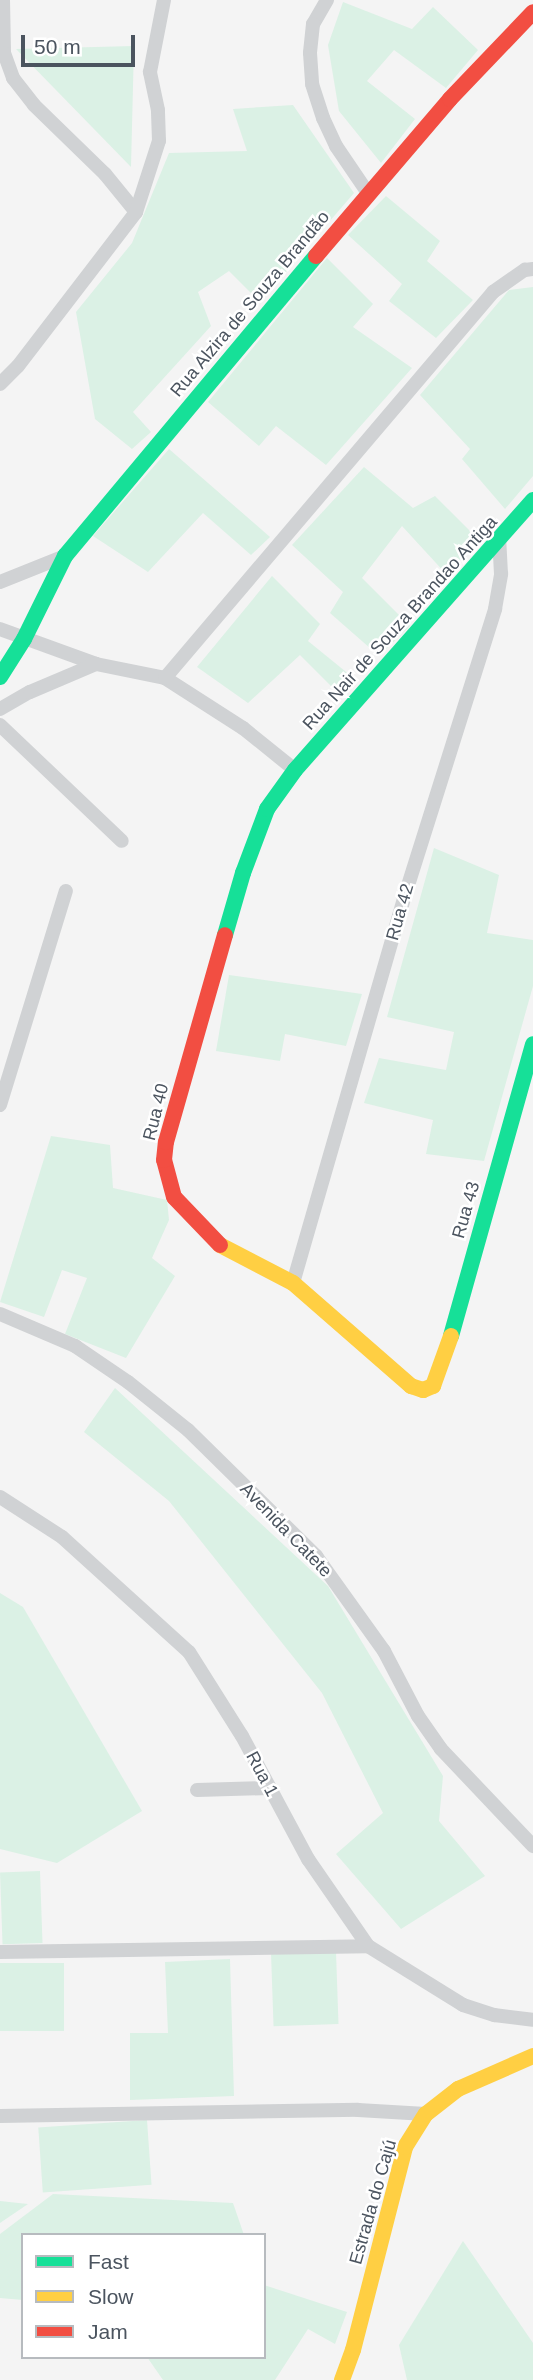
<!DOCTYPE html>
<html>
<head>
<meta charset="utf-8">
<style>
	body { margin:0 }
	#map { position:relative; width:533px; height:2380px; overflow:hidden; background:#f4f4f4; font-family:Helvetica,sans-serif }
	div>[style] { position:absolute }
	.green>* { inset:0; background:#dbf1e5; transform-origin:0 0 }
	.street>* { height:14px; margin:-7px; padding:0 7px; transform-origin:7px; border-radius:7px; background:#d0d2d4 }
	.fast>* { height:16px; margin:-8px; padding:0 8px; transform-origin:8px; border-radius:8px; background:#16e098 }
	.slow>* { height:16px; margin:-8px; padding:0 8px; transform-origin:8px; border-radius:8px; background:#ffcf43 }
	.jam>* { height:16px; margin:-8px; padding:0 8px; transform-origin:8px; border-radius:8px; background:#f24e42 }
	span { translate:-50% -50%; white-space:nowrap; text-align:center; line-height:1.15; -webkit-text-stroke:5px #fff; paint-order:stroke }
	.street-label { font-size:18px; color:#4b545f }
	.legend { position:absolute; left:21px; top:2233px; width:245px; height:126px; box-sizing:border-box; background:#fff; border:2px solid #b7bbbf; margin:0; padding:9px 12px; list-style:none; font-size:21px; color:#4b545f }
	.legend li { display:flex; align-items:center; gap:14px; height:35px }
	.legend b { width:35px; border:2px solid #b7bbbf }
	.scale { position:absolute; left:21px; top:35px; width:114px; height:32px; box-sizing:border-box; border:4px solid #4b545f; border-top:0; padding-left:9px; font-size:21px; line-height:24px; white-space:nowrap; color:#4b545f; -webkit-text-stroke:5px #fff; paint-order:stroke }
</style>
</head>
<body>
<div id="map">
	<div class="green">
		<div style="clip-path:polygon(343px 2px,412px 29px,433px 7px,478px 50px,446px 88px,394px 50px,367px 81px,415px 119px,381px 163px,339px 111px,328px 45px)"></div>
		<div style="clip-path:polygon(134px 46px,131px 167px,16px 49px)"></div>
		<div style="clip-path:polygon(293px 105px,354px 193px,260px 302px,229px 271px,198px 292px,211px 326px,133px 412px,151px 432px,132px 449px,95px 419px,76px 312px,132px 243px,169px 153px,247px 151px,233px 109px)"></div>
		<div style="clip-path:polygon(386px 196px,440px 241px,427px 261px,473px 300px,436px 338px,389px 301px,402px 284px,348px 235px)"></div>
		<div style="clip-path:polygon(327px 258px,373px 304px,353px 327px,412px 368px,326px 465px,276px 426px,259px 446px,208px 402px)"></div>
		<div style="clip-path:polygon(533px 287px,533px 476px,505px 509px,462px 459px,470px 449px,420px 395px,509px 290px)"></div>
		<div style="clip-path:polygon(169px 449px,270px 537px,251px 555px,203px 513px,148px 572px,93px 536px)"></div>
		<div style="clip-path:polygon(364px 467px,413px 508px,435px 496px,478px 539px,447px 575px,402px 526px,362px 578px,410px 626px,379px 656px,330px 613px,343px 592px,292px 545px)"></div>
		<div style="clip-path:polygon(272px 576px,320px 624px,308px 641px,356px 680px,343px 698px,300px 655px,248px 703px,197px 667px)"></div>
		<div style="clip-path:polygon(434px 848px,499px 875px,487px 933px,533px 940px,533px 986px,484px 1161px,426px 1154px,433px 1120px,364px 1103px,379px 1058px,446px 1070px,454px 1032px,387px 1017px)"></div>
		<div style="clip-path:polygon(229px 975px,362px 994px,346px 1046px,285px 1034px,280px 1061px,216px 1051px)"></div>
		<div style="clip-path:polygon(51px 1136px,110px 1145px,113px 1188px,167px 1200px,169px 1220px,152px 1258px,175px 1276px,126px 1358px,65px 1334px,87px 1278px,62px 1270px,44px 1317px,0 1302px)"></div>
		<div style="clip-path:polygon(115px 1388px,328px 1586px,443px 1776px,439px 1821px,485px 1876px,401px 1929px,336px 1854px,383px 1813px,322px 1693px,169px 1501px,84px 1432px)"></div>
		<div style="clip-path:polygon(0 1593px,23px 1607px,142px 1811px,57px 1863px,0 1849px)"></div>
		<div style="left:40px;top:1871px;width:72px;height:40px;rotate:88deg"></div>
		<div style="left:336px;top:1952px;width:72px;height:65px;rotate:88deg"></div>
		<div style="clip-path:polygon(230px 1959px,234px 2096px,130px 2100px,130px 2033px,168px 2033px,165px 1962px)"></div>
		<div style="left:0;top:1963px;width:64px;height:68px"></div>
		<div style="left:147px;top:2120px;width:65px;height:109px;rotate:86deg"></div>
		<div style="clip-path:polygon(53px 2194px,233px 2203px,244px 2235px,23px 2235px,23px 2300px,0 2298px,0 2234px)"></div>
		<div style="clip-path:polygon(0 2201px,28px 2204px,0 2223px)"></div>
		<div style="clip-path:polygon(463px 2241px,533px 2343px,533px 2380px,407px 2380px,399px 2345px)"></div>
		<div style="clip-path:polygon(264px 2285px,347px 2312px,335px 2344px,308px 2329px,275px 2380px,163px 2380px,147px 2357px,264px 2357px)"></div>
	</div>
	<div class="street">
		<div style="left:3px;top:0;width:53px;rotate:88.9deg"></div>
		<div style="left:4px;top:53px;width:27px;rotate:70deg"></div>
		<div style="left:13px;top:78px;width:34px;rotate:52deg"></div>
		<div style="left:34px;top:105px;width:99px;rotate:44.2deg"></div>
		<div style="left:105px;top:174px;width:49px;rotate:50.8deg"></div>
		<div style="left:327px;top:0;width:28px;rotate:120deg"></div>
		<div style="left:313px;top:24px;width:29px;rotate:96deg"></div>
		<div style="left:310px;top:53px;width:31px;rotate:86deg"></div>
		<div style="left:312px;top:84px;width:36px;rotate:72deg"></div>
		<div style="left:323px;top:118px;width:31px;rotate:65deg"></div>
		<div style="left:336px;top:146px;width:57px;rotate:55.8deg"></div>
		<div style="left:0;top:384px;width:25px;rotate:-45deg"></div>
		<div style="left:18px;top:366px;width:194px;rotate:-52.5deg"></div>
		<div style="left:136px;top:212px;width:75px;rotate:-72.1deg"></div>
		<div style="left:159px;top:141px;width:31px;rotate:-92deg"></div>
		<div style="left:158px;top:110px;width:39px;rotate:-102deg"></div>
		<div style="left:150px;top:72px;width:73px;rotate:-79deg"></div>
		<div style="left:0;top:582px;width:70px;rotate:-21.8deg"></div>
		<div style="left:0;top:629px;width:102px;rotate:20deg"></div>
		<div style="left:96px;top:664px;width:70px;rotate:11.5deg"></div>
		<div style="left:165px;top:678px;width:93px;rotate:32.7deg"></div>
		<div style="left:243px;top:728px;width:67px;rotate:38.9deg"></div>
		<div style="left:165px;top:678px;width:507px;rotate:-49.64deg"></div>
		<div style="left:493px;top:292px;width:39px;rotate:-35deg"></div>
		<div style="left:525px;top:270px;width:8px;rotate:-7deg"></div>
		<div style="left:0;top:709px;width:34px;rotate:-30deg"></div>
		<div style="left:30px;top:692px;width:72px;rotate:-23deg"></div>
		<div style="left:0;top:725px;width:168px;rotate:43.6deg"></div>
		<div style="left:0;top:1105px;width:224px;rotate:-72.9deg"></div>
		<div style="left:293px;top:1283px;width:404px;rotate:-73.9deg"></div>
		<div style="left:405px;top:895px;width:300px;rotate:-72.5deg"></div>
		<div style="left:495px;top:609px;width:36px;rotate:-80deg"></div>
		<div style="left:501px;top:574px;width:33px;rotate:-93deg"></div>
		<div style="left:0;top:1314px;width:82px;rotate:23.1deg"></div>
		<div style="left:75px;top:1346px;width:64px;rotate:34.2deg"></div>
		<div style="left:128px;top:1382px;width:77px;rotate:38.7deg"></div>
		<div style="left:188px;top:1430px;width:180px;rotate:44.5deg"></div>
		<div style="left:316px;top:1556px;width:117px;rotate:54.4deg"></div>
		<div style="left:384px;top:1651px;width:73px;rotate:62.4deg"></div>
		<div style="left:418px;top:1716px;width:40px;rotate:55.1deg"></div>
		<div style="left:441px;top:1749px;width:134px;rotate:46.5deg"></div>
		<div style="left:0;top:1497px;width:74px;rotate:32.8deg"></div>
		<div style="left:62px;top:1537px;width:171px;rotate:42.2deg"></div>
		<div style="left:189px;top:1652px;width:99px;rotate:57.8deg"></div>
		<div style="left:242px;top:1736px;width:140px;rotate:61.8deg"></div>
		<div style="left:308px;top:1859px;width:106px;rotate:55.4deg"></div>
		<div style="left:368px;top:1946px;width:112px;rotate:31.8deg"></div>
		<div style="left:463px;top:2005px;width:33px;rotate:18deg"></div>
		<div style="left:494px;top:2015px;width:39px;rotate:7deg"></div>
		<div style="left:197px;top:1790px;width:72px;rotate:-1.6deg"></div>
		<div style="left:0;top:1952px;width:368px;rotate:-0.9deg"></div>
		<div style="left:0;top:2116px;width:358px;rotate:-1deg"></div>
		<div style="left:358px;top:2110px;width:68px;rotate:3.4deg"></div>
	</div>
	<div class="fast">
		<div style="left:0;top:677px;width:45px;rotate:-57.7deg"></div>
		<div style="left:24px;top:639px;width:93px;rotate:-63.7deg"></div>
		<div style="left:65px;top:556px;width:391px;rotate:-50.1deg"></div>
		<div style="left:225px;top:935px;width:65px;rotate:-73.8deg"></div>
		<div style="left:243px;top:873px;width:68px;rotate:-69.4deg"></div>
		<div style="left:267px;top:809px;width:48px;rotate:-54.3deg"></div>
		<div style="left:295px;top:770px;width:360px;rotate:-48.6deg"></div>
		<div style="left:451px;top:1336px;width:303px;rotate:-74.3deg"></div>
	</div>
	<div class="slow">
		<div style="left:220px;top:1245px;width:82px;rotate:27.5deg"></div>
		<div style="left:293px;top:1283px;width:157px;rotate:41.1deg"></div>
		<div style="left:411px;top:1386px;width:13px;rotate:18deg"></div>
		<div style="left:423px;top:1390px;width:11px;rotate:-22deg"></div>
		<div style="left:433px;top:1386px;width:53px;rotate:-70.2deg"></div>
		<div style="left:342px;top:2380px;width:32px;rotate:-70deg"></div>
		<div style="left:353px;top:2350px;width:210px;rotate:-75.6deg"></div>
		<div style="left:405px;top:2147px;width:39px;rotate:-58deg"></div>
		<div style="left:426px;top:2114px;width:41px;rotate:-38deg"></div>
		<div style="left:458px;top:2089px;width:82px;rotate:-23.7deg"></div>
	</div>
	<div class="jam">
		<div style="left:316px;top:256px;width:206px;rotate:-49.5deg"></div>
		<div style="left:450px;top:99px;width:120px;rotate:-46.3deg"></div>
		<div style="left:220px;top:1245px;width:66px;rotate:-133.8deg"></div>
		<div style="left:174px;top:1197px;width:38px;rotate:-105deg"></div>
		<div style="left:164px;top:1160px;width:18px;rotate:-84deg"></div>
		<div style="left:166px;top:1142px;width:215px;rotate:-74.1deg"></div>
	</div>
	<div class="street-label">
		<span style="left:250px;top:304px;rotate:-50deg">Rua Alzira de Souza Brandão</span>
		<span style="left:400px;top:623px;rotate:-48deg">Rua Nair de Souza Brandao Antiga</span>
		<span style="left:400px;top:912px;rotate:-74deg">Rua 42</span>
		<span style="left:156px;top:1112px;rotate:-76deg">Rua 40</span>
		<span style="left:466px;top:1210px;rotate:-74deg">Rua 43</span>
		<span style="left:286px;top:1530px;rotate:46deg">Avenida Catete</span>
		<span style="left:262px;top:1774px;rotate:62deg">Rua 1</span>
		<span style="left:373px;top:2202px;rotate:-74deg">Estrada do Cajú</span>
	</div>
	<ul class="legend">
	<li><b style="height:9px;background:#16e098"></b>Fast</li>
	<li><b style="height:9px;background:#ffcf43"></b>Slow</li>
	<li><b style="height:9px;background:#f24e42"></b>Jam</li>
	</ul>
	<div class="scale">50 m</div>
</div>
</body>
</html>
